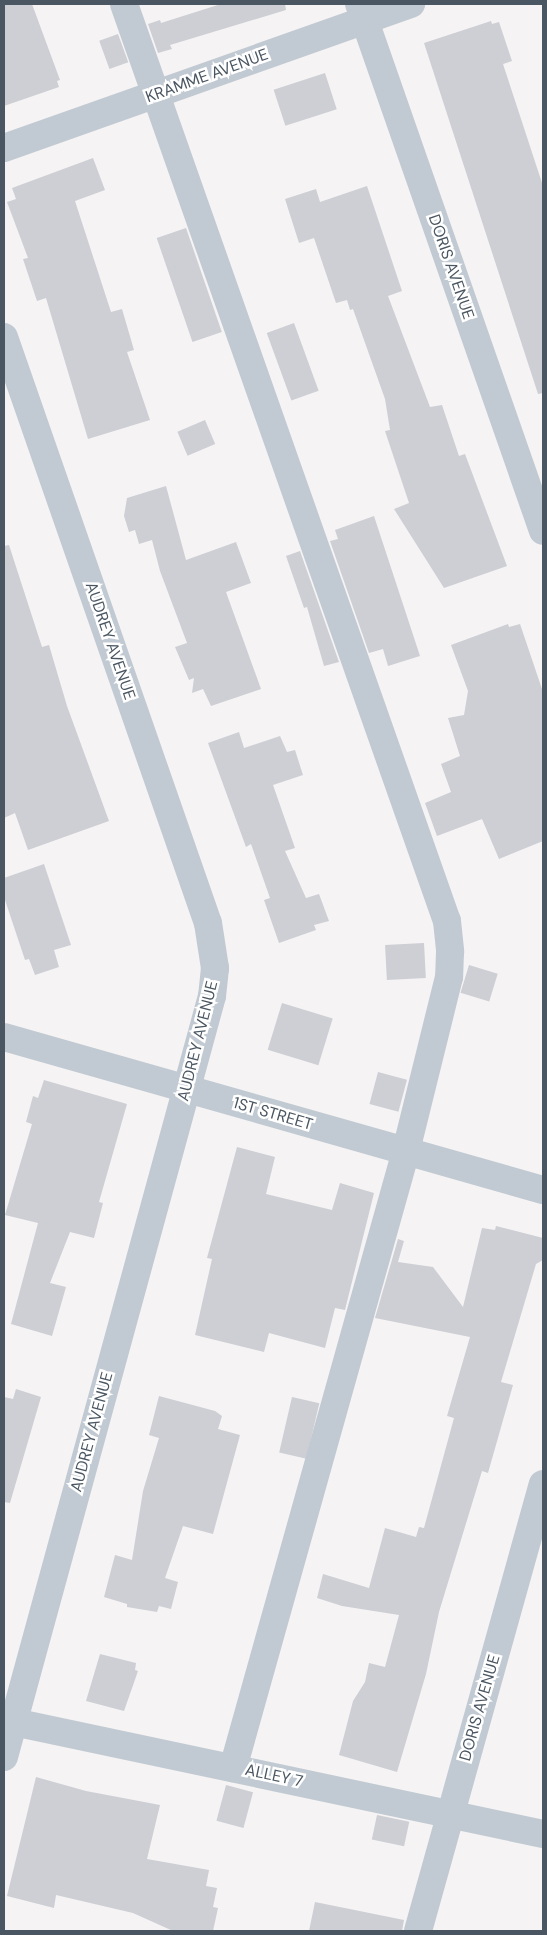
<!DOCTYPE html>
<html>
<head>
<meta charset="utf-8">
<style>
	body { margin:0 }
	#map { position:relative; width:547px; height:1935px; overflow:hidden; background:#f5f3f3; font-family:"DM Sans",sans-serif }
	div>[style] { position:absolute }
	.building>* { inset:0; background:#cdcfd5; transform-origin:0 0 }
	.minor>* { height:28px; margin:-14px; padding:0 14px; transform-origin:14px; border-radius:14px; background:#c1cad2 }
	span { translate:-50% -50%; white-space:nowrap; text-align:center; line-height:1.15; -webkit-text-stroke:5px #fff; paint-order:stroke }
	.street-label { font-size:16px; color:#4a5661 }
	.frame { position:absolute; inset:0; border:5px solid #4a5661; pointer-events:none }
</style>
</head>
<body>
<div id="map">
	<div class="building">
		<div style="clip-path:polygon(4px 4px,32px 4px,60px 80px,57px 81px,59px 87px,4px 106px)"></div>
		<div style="clip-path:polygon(221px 4px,285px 4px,286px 10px,170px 45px,172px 49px,158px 53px,148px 24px,160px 20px,161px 23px)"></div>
		<div style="clip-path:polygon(491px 21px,492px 24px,499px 22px,512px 61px,503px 64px,543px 186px,543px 393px,538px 394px,424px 43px)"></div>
		<div style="left:118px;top:34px;width:30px;height:20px;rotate:70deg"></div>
		<div style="left:325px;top:73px;width:38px;height:54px;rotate:72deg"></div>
		<div style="clip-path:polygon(93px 158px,105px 190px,75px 201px,111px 312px,122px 309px,134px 350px,127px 352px,150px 420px,88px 439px,46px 298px,37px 301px,23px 259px,28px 258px,7px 202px,16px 199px,12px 188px)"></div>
		<div style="clip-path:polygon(367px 186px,402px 291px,388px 296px,430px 407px,442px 405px,459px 456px,465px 454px,507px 566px,444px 588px,394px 509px,409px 503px,385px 431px,390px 430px,385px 399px,353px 309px,350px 310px,347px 300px,336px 303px,314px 238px,299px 243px,285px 199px,316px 189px,320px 202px)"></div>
		<div style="left:186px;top:228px;width:110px;height:31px;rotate:71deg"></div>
		<div style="left:294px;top:323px;width:72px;height:29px;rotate:70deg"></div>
		<div style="left:205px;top:420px;width:26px;height:30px;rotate:67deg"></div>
		<div style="clip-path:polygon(166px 486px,186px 560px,236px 542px,251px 583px,226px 592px,261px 689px,211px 706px,203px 689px,192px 693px,194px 678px,189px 680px,175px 647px,187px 643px,160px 571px,152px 540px,139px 544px,135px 530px,129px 532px,124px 516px,127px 498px)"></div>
		<div style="clip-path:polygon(374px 516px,420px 656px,388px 666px,383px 649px,369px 653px,330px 541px,338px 539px,335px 530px)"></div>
		<div style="clip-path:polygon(9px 545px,42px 647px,49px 645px,67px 706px,109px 821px,28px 850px,15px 813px,4px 818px,4px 546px)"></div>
		<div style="clip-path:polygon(300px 551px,339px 662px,324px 666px,307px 607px,304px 608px,286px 556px)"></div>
		<div style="clip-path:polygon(508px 624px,509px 627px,520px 624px,543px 692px,543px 841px,499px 859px,482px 819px,437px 836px,425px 803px,451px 792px,441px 764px,460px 756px,448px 718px,464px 715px,468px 691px,451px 645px)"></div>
		<div style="clip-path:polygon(239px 732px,244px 748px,280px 736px,287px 752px,295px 750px,303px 775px,273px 785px,295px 848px,285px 851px,306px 898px,319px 894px,329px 921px,314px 925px,316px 930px,279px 943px,264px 900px,270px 898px,251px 844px,246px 847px,208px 743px)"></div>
		<div style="clip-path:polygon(44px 864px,71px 945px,54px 950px,59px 967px,35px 975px,29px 959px,25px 960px,4px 897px,4px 878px)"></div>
		<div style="left:424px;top:943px;width:35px;height:39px;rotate:87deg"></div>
		<div style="left:469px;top:965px;width:30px;height:29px;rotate:17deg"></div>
		<div style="left:282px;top:1003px;width:53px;height:49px;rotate:17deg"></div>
		<div style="left:378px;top:1072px;width:30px;height:33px;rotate:15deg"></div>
		<div style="clip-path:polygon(44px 1080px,127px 1104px,99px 1202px,103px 1203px,94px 1238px,70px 1232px,50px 1283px,66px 1287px,52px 1336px,11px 1324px,38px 1223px,5px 1215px,32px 1124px,26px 1122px,33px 1096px,38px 1098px)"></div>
		<div style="clip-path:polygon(237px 1147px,275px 1157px,266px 1194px,332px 1210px,340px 1183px,374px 1193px,345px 1310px,335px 1308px,325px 1348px,269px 1333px,264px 1352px,195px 1335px,212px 1259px,207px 1258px)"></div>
		<div style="clip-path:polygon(496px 1226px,543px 1238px,543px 1260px,536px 1264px,501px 1382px,513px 1385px,488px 1473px,482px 1471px,439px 1612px,426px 1674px,397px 1772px,339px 1755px,353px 1701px,365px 1682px,369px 1663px,385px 1667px,399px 1615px,342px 1606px,317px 1598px,323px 1574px,369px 1588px,385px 1528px,416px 1537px,419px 1527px,424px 1528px,454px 1418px,447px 1416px,470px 1337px,375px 1318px,398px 1239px,404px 1241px,398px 1262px,433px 1267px,463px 1307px,482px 1228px,495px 1230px)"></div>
		<div style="clip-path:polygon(16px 1389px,41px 1397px,10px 1503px,4px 1502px,4px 1397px,13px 1399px)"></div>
		<div style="clip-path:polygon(159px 1396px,215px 1411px,222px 1416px,218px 1429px,240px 1435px,213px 1534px,183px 1526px,165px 1578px,178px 1582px,171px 1609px,159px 1606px,157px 1612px,127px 1607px,127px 1604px,104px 1597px,115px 1555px,132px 1560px,143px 1491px,159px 1438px,149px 1435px)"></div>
		<div style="left:292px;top:1397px;width:28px;height:57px;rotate:13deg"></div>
		<div style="clip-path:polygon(100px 1654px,136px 1663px,135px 1670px,138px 1671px,124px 1711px,86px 1701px)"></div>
		<div style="clip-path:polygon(36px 1777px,86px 1791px,160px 1805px,147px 1859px,209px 1870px,206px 1886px,217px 1888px,213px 1907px,218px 1908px,213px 1931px,173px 1931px,133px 1913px,56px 1895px,54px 1908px,7px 1896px)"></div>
		<div style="left:226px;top:1785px;width:28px;height:37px;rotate:15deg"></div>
		<div style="left:377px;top:1815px;width:33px;height:25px;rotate:12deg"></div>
		<div style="clip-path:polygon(315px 1902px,404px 1920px,402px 1931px,309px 1931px)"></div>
	</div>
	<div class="minor">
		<div style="left:124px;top:4px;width:972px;rotate:70.6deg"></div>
		<div style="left:447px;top:921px;width:31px;rotate:84deg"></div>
		<div style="left:450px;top:952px;width:25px;rotate:92deg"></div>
		<div style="left:449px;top:977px;width:179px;rotate:103.9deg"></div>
		<div style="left:406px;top:1151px;width:641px;rotate:105.66deg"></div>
		<div style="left:359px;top:4px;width:558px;rotate:70.75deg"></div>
		<div style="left:4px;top:148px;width:432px;rotate:-19.5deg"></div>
		<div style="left:4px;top:337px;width:620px;rotate:70.81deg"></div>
		<div style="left:208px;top:923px;width:46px;rotate:81.2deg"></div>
		<div style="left:215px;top:968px;width:28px;rotate:96deg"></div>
		<div style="left:212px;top:996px;width:789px;rotate:105.29deg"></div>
		<div style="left:4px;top:1037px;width:560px;rotate:15.85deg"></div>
		<div style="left:4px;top:1720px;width:551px;rotate:11.94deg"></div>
		<div style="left:418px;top:1931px;width:464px;rotate:-74.4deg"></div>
	</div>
	<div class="street-label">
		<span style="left:207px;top:76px;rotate:-20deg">KRAMME AVENUE</span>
		<span style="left:451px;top:267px;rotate:71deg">DORIS AVENUE</span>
		<span style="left:110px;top:641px;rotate:71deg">AUDREY AVENUE</span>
		<span style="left:198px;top:1041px;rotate:-76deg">AUDREY AVENUE</span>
		<span style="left:273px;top:1114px;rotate:16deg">1ST STREET</span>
		<span style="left:92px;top:1432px;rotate:-75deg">AUDREY AVENUE</span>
		<span style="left:480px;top:1708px;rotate:-74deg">DORIS AVENUE</span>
		<span style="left:274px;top:1776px;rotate:12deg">ALLEY 7</span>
	</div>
	<div class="frame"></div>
</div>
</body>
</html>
